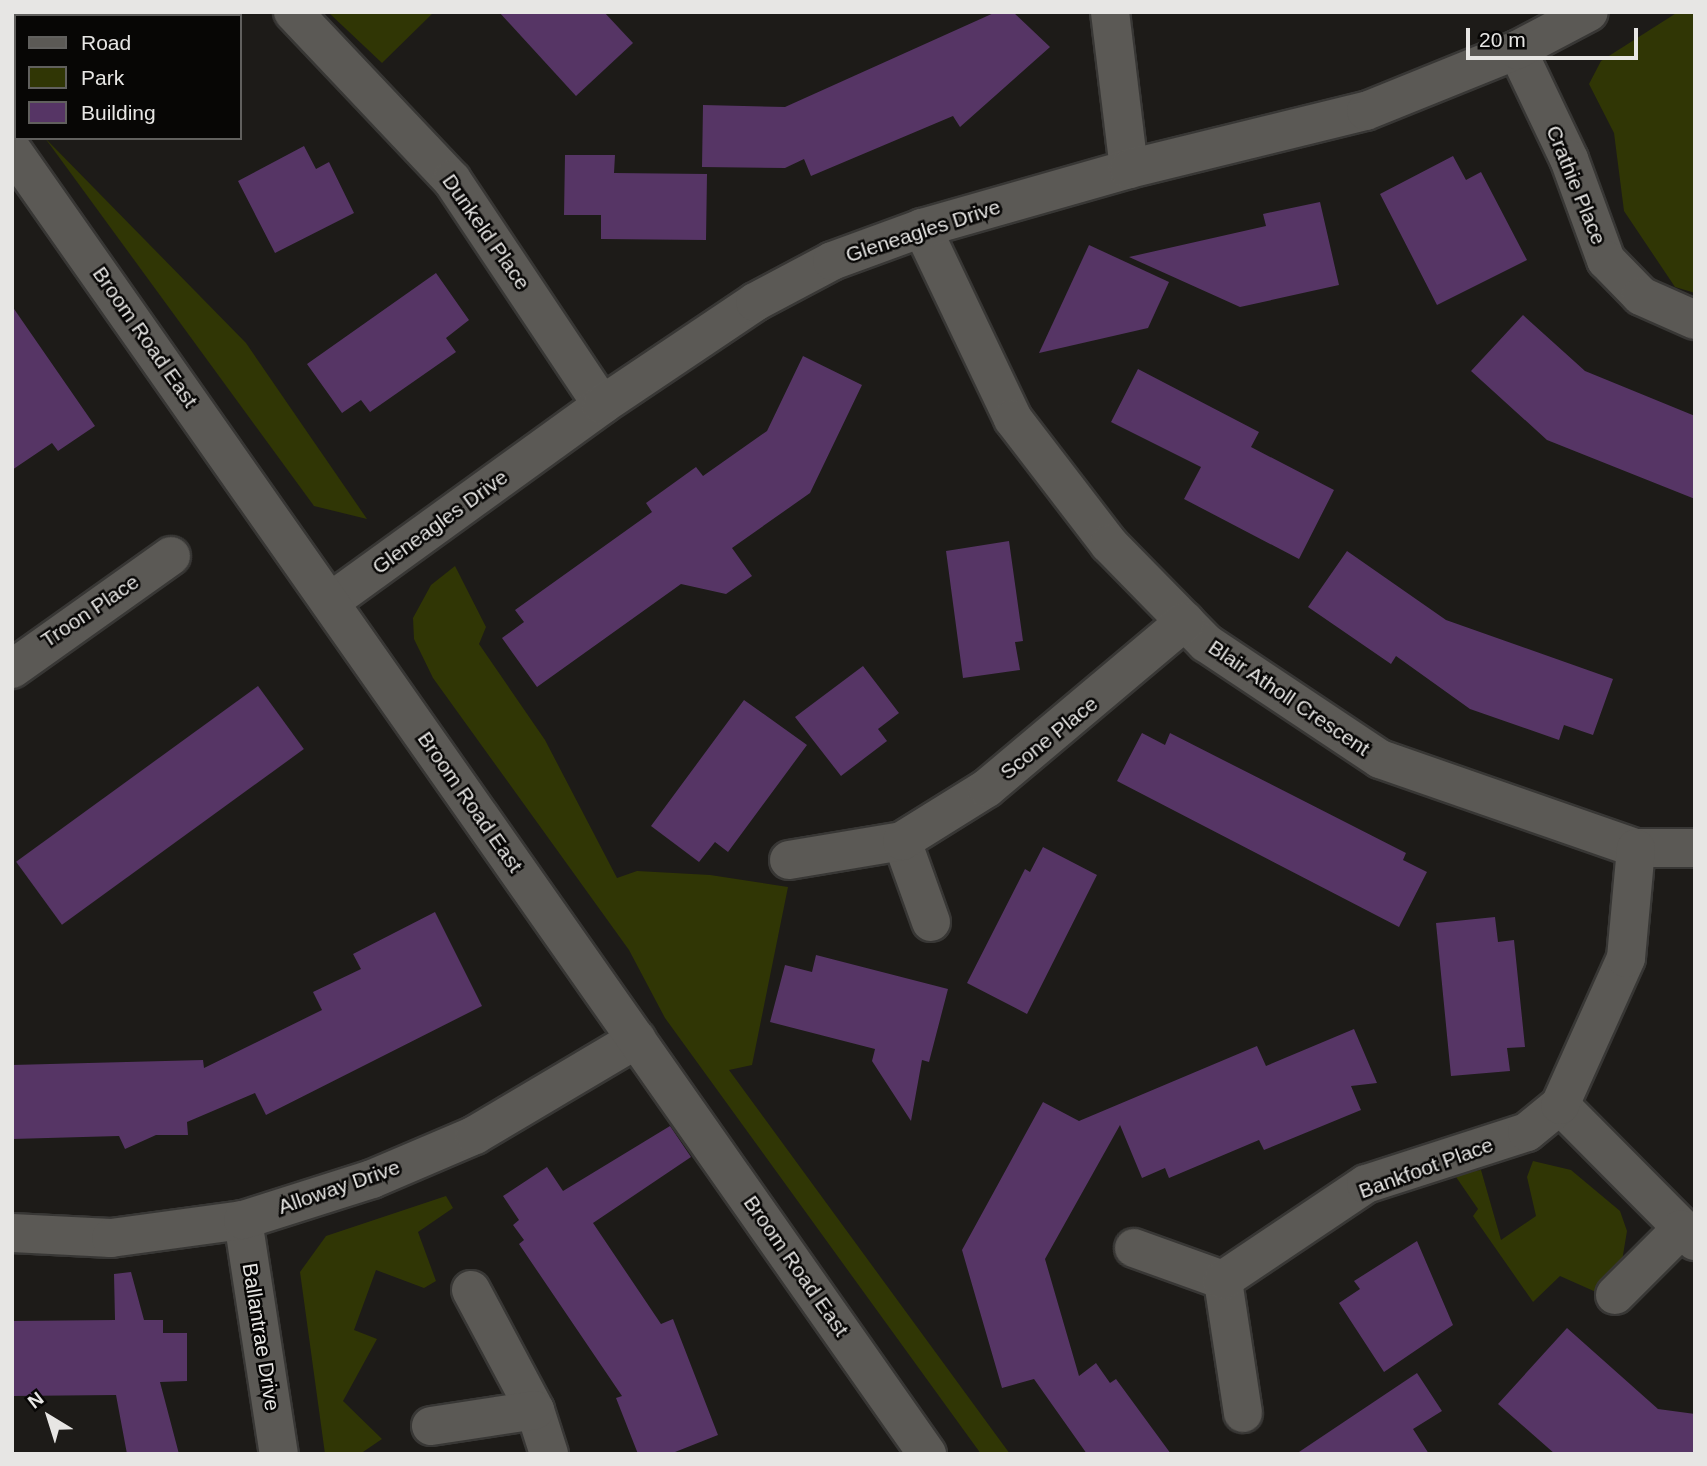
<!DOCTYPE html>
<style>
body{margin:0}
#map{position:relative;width:1707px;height:1466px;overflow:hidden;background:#1d1b18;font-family:Helvetica,sans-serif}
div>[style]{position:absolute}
.green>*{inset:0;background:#303605}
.building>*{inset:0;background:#563565;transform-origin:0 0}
.roads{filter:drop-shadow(2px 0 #383735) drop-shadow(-2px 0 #383735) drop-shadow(0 2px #383735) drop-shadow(0 -2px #383735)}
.minor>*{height:38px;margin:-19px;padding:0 19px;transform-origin:19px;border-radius:19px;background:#5b5955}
.tertiary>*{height:38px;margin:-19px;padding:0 19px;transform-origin:19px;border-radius:19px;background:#5b5955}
span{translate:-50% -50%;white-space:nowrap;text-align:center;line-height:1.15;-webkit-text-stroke:5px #070605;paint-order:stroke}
.street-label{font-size:21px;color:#e7e6e4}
.frame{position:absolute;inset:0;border:14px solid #e7e6e4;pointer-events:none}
.legend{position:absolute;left:14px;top:14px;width:228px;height:126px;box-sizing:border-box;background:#070605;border:2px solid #61605e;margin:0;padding:9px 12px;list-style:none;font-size:21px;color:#e7e6e4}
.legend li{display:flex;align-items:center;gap:14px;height:35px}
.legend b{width:35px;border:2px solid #61605e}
.north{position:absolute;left:14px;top:1382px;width:70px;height:70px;-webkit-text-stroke:5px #070605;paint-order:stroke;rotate:322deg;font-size:19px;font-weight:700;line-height:28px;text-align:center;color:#e7e6e4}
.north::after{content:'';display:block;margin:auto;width:24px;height:32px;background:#e7e6e4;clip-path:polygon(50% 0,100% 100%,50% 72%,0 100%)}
.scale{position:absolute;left:1466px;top:28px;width:172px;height:32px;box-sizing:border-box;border:4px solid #e7e6e4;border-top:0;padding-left:9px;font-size:21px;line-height:24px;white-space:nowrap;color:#e7e6e4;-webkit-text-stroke:5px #070605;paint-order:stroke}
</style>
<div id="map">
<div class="green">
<i style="clip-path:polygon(328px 12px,434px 12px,382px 63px)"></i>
<i style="clip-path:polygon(1678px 12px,1695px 12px,1695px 293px,1675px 287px,1624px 211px,1614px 133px,1589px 84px,1601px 61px)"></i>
<i style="clip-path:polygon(45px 138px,246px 343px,367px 519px,314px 506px)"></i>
<i style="clip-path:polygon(455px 566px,486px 627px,479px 644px,545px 740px,617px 878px,637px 871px,710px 875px,788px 887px,752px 1065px,729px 1070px,1010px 1454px,981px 1454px,665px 1018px,629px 950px,433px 678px,414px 639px,413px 618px,431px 585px)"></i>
<i style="clip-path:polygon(1533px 1161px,1571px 1170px,1620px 1211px,1627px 1231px,1622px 1261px,1596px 1292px,1560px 1276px,1533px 1302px,1473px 1216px,1478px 1209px,1454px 1174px,1481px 1170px,1501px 1240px,1536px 1216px,1527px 1177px)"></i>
<i style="clip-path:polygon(446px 1196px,453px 1208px,418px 1232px,436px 1281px,424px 1288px,376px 1270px,354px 1330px,377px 1339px,343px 1401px,382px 1439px,360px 1454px,325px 1454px,300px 1272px,326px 1236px)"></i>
</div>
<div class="building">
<i style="clip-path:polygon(499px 12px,604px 12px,633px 43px,576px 96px)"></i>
<i style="clip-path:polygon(996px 12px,1013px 12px,1050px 47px,960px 127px,953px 116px,811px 176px,804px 159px,785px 168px,702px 167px,703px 105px,785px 107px)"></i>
<i style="clip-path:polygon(304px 146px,316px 169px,329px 162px,354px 213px,275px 253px,238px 181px)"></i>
<i style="clip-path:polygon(565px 155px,615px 155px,614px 173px,707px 174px,706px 240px,601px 239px,601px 215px,564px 215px)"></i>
<i style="clip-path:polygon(1453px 156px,1466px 180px,1481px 172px,1527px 260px,1437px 305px,1380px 194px)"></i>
<i style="clip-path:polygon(1320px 202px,1339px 285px,1240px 307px,1129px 257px,1266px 226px,1263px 214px)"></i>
<i style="clip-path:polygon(1089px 245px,1169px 282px,1148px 328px,1039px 353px)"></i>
<i style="clip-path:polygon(436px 273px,469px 320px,446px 338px,456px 352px,370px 412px,361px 400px,342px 413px,307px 364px)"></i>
<i style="clip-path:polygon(12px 306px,95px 426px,58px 451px,52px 443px,12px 470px)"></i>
<i style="clip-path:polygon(1523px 315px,1585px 371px,1695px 416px,1695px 499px,1547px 440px,1471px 371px)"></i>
<i style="clip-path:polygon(803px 356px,862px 385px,810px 493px,732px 548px,752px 576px,726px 594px,681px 584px,537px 687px,502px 638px,524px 622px,515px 610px,652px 512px,646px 503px,696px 467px,703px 476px,767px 431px)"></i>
<i style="clip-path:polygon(1138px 369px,1259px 432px,1251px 447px,1334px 490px,1299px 559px,1184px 499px,1201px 467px,1111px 422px)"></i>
<i style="clip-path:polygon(1009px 541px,1023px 641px,1015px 642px,1020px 670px,963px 678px,946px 551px)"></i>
<i style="clip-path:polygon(1347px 551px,1446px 620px,1613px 679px,1593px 735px,1564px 725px,1559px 740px,1470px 709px,1396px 656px,1391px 664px,1308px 607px)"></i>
<i style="clip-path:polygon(863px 666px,899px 713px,878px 729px,887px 741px,841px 776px,795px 717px)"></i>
<i style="left:258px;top:686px;width:78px;height:299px;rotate:54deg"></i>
<i style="clip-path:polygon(744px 700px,807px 745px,728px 852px,715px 842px,699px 862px,651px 826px)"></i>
<i style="clip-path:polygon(1142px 733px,1165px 745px,1170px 733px,1406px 853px,1403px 860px,1427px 872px,1399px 927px,1117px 781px)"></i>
<i style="clip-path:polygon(1043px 847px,1097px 875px,1027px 1014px,967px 983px,1025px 869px,1030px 872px)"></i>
<i style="clip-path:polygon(435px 912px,482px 1006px,266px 1115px,255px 1093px,187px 1122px,188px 1135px,156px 1135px,125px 1149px,119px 1136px,12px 1139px,12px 1065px,203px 1060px,204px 1068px,322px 1010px,313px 992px,361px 969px,353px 954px)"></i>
<i style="clip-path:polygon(1495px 917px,1498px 942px,1514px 940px,1525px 1047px,1507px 1048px,1510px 1071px,1451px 1076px,1436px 923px)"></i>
<i style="clip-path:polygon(816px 955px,948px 989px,929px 1062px,922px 1060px,911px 1121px,872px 1061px,875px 1049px,770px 1022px,785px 965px,812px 972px)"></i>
<i style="clip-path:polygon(1354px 1029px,1377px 1083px,1351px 1086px,1361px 1110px,1264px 1150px,1259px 1140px,1169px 1178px,1165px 1168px,1142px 1178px,1120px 1125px,1045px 1259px,1079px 1376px,1096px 1363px,1110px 1383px,1116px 1379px,1171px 1454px,1087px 1454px,1034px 1379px,1002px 1388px,962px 1250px,1043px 1102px,1079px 1121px,1257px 1046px,1266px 1066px)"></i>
<i style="clip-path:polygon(670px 1126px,691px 1157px,593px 1223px,661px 1324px,673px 1319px,718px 1435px,670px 1454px,638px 1454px,616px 1398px,622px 1396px,519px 1244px,524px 1240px,513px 1225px,519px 1220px,503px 1196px,547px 1167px,563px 1191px)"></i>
<i style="clip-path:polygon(1417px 1241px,1453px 1325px,1384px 1372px,1339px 1303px,1360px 1289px,1354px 1281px)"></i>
<i style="clip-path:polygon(131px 1272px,144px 1320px,163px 1320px,163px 1333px,187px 1333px,187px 1381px,160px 1382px,179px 1454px,127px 1454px,116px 1395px,12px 1396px,12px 1321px,115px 1320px,114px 1274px)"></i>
<i style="clip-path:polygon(1567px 1328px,1658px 1409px,1695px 1414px,1695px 1454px,1555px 1454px,1498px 1404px)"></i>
<i style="clip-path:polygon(1417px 1373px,1442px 1411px,1413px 1429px,1429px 1454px,1296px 1454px)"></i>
</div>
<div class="roads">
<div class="minor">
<i style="left:293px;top:12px;width:231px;rotate:46.6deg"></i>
<i style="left:452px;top:180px;width:270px;rotate:56.3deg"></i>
<i style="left:1110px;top:12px;width:158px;rotate:83.1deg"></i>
<i style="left:1517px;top:50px;width:121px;rotate:64.5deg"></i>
<i style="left:1569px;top:159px;width:108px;rotate:69.9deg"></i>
<i style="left:1606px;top:260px;width:50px;rotate:45.8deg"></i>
<i style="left:1641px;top:296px;width:59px;rotate:24deg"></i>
<i style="left:922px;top:228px;width:212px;rotate:64.5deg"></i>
<i style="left:1013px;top:419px;width:158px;rotate:52.5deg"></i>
<i style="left:1109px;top:544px;width:139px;rotate:45.6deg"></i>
<i style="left:1206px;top:643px;width:209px;rotate:33.7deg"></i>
<i style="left:1380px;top:759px;width:271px;rotate:19.2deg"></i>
<i style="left:1636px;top:848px;width:59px"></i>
<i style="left:330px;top:602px;width:336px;rotate:-35.9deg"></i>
<i style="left:602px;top:405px;width:184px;rotate:-33.9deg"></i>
<i style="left:755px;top:302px;width:87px;rotate:-28deg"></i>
<i style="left:832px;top:261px;width:96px;rotate:-20.1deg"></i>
<i style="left:922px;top:228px;width:215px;rotate:-15.9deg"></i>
<i style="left:1129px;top:169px;width:244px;rotate:-13.8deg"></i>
<i style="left:1366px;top:111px;width:163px;rotate:-22deg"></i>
<i style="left:1517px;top:50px;width:81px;rotate:-27.8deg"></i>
<i style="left:12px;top:669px;width:195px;rotate:-35.4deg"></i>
<i style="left:902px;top:841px;width:86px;rotate:70.3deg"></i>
<i style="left:789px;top:860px;width:115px;rotate:-9.5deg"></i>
<i style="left:902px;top:841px;width:100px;rotate:-31.9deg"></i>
<i style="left:987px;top:788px;width:259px;rotate:-40.1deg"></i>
<i style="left:1560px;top:1105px;width:192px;rotate:45.2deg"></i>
<i style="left:243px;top:1220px;width:237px;rotate:81.3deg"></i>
<i style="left:12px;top:1233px;width:99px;rotate:2.9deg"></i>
<i style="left:111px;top:1238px;width:133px;rotate:-7.8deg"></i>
<i style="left:243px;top:1220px;width:135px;rotate:-17.6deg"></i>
<i style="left:372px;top:1179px;width:112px;rotate:-23.1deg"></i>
<i style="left:475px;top:1135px;width:188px;rotate:-30.7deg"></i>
<i style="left:1134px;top:1248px;width:95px;rotate:19.8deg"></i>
<i style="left:471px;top:1290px;width:136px;rotate:61.9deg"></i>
<i style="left:535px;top:1410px;width:46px;rotate:72.3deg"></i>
<i style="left:1615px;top:1295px;width:93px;rotate:-45deg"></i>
<i style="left:1243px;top:1413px;width:134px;rotate:-98.6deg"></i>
<i style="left:1223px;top:1280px;width:172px;rotate:-33.9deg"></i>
<i style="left:1366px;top:1184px;width:169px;rotate:-17.9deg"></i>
<i style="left:1527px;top:1132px;width:43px;rotate:-39.3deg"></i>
<i style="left:1560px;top:1105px;width:161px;rotate:-65.8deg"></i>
<i style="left:1626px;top:958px;width:110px;rotate:-84.8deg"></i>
<i style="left:431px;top:1426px;width:105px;rotate:-8.7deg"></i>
</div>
<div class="tertiary">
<i style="left:12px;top:150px;width:1593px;rotate:54.94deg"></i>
</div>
</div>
<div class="street-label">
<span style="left:1576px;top:185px;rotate:68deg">Crathie Place</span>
<span style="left:923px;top:231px;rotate:-18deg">Gleneagles Drive</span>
<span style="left:486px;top:232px;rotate:55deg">Dunkeld Place</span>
<span style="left:145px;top:337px;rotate:55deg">Broom Road East</span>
<span style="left:440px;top:522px;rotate:-36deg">Gleneagles Drive</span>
<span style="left:90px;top:611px;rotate:-34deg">Troon Place</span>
<span style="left:1289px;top:698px;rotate:34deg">Blair Atholl Crescent</span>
<span style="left:1049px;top:738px;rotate:-39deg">Scone Place</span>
<span style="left:470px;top:802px;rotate:55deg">Broom Road East</span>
<span style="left:1426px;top:1168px;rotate:-20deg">Bankfoot Place</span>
<span style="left:339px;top:1187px;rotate:-19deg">Alloway Drive</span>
<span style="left:796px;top:1266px;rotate:55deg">Broom Road East</span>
<span style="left:261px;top:1337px;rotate:81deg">Ballantrae Drive</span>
</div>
<div class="frame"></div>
<ul class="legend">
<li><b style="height:9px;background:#5b5955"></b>Road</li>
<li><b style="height:19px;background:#303605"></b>Park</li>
<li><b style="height:19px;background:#563565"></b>Building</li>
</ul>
<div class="north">N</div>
<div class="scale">20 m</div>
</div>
